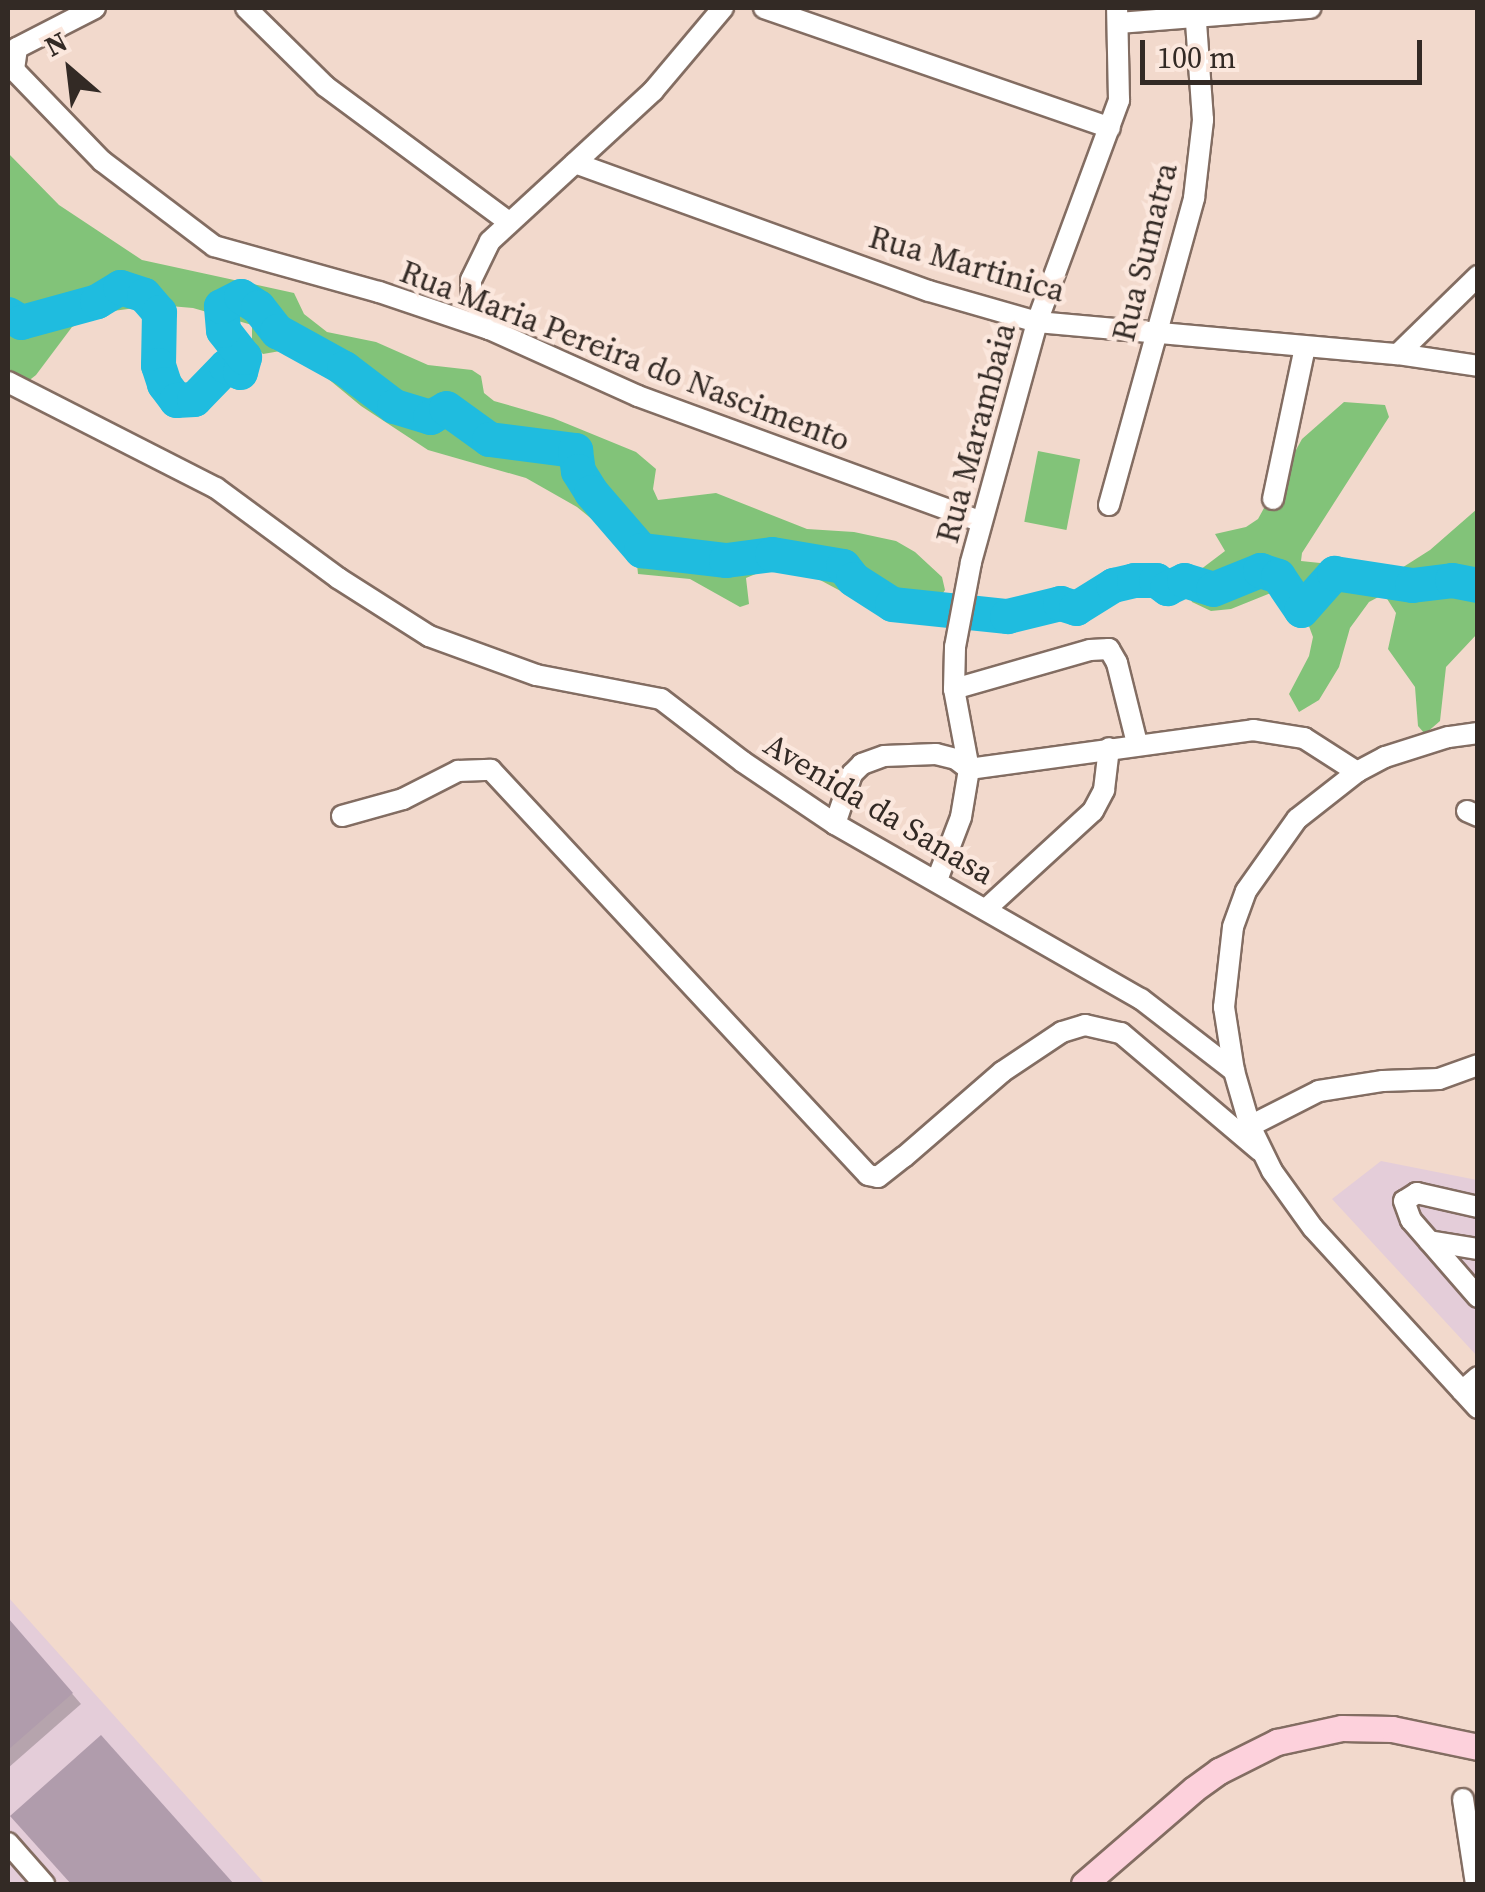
<!DOCTYPE html>
<style>
body{margin:0}
#map{position:relative;width:1485px;height:1892px;overflow:hidden;background:#f2d9cc;font-family:"Source Serif 4",serif}
div>[style]{position:absolute}
.industrial>*{inset:0;background:#e4cdd9}
.green>*{inset:0;background:#82c379;transform-origin:0 0}
.shadow>*{inset:0;background:#0003}
.river>*{height:35px;margin:-17.5px;padding:0 17.5px;transform-origin:17.5px;border-radius:17.5px;background:#1fbcdf}
.building>*{inset:0;background:#b09cac}
.roads{filter:drop-shadow(2px 0 #836d62) drop-shadow(-2px 0 #836d62) drop-shadow(0 2px #836d62) drop-shadow(0 -2px #836d62)}
.minor>*{height:20px;margin:-10px;padding:0 10px;transform-origin:10px;border-radius:10px;background:#fff}
.major>*{height:25px;margin:-12.5px;padding:0 12.5px;transform-origin:12.5px;border-radius:12.5px;background:#fdd1dc}
span{translate:-50% -50%;white-space:nowrap;text-align:center;line-height:1.15;-webkit-text-stroke:9px #fbe7dd;paint-order:stroke}
.street-label{font-size:32px;color:#332a25}
.frame{position:absolute;inset:0;border:10px solid #332a25;pointer-events:none}
.north{position:absolute;left:20px;top:20px;width:100px;height:100px;-webkit-text-stroke:8px #fbe7dd;paint-order:stroke;rotate:332deg;font-size:28px;font-weight:700;line-height:40px;text-align:center;color:#332a25}
.north::after{content:'';display:block;margin:auto;width:35px;height:45px;background:#332a25;clip-path:polygon(50% 0,100% 100%,50% 72%,0 100%)}
.scale{position:absolute;left:1140px;top:40px;width:282px;height:45px;box-sizing:border-box;border:5px solid #332a25;border-top:0;padding-left:12px;font-size:30px;line-height:35px;white-space:nowrap;color:#332a25;-webkit-text-stroke:8px #fbe7dd;paint-order:stroke}
</style>
<div id="map">
<div class="industrial">
<i style="clip-path:polygon(1381px 1161px,1477px 1180px,1477px 1356px,1332px 1199px)"></i>
<i style="clip-path:polygon(8px 1597px,265px 1884px,8px 1884px)"></i>
</div>
<div class="green">
<i style="clip-path:polygon(8px 153px,59px 205px,142px 260px,294px 293px,304px 314px,327px 332px,376px 342px,428px 365px,472px 370px,481px 376px,484px 393px,494px 401px,553px 418px,636px 452px,656px 469px,653px 489px,658px 500px,716px 493px,807px 529px,854px 532px,896px 541px,915px 552px,942px 577px,945px 590px,932px 609px,903px 609px,848px 595px,807px 573px,765px 570px,746px 578px,749px 604px,740px 607px,690px 579px,638px 574px,636px 555px,577px 507px,526px 478px,428px 450px,361px 406px,292px 349px,263px 354px,252px 343px,252px 325px,193px 308px,158px 305px,98px 313px,72px 327px,36px 375px,8px 397px)"></i>
<i style="clip-path:polygon(1344px 402px,1385px 405px,1389px 417px,1302px 553px,1301px 561px,1397px 571px,1430px 550px,1477px 509px,1477px 634px,1446px 667px,1440px 721px,1425px 734px,1418px 726px,1415px 687px,1388px 649px,1396px 613px,1384px 594px,1369px 602px,1350px 628px,1339px 667px,1319px 700px,1299px 712px,1289px 694px,1309px 656px,1313px 637px,1300px 602px,1288px 592px,1278px 590px,1231px 609px,1211px 611px,1192px 602px,1186px 589px,1192px 576px,1225px 551px,1215px 534px,1246px 527px,1258px 519px,1302px 439px)"></i>
<i style="left:1038px;top:451px;width:43px;height:72px;rotate:11deg"></i>
</div>
<div class="shadow">
<i style="clip-path:polygon(8px 1620px,81px 1704px,8px 1768px)"></i>
<i style="clip-path:polygon(111px 1748px,232px 1884px,74px 1884px,14px 1816px)"></i>
</div>
<div class="river">
<i style="left:8px;top:314px;width:15px;rotate:32deg"></i>
<i style="left:21px;top:322px;width:79px;rotate:-15.4deg"></i>
<i style="left:97px;top:301px;width:27px;rotate:-31deg"></i>
<i style="left:120px;top:287px;width:25px;rotate:18deg"></i>
<i style="left:144px;top:295px;width:23px;rotate:49deg"></i>
<i style="left:159px;top:312px;width:53px;rotate:91.1deg"></i>
<i style="left:158px;top:365px;width:20px;rotate:72deg"></i>
<i style="left:164px;top:384px;width:20px;rotate:53deg"></i>
<i style="left:176px;top:400px;width:18px;rotate:-3deg"></i>
<i style="left:194px;top:399px;width:46px;rotate:-45.9deg"></i>
<i style="left:226px;top:366px;width:15px;rotate:23deg"></i>
<i style="left:240px;top:372px;width:16px;rotate:-75deg"></i>
<i style="left:244px;top:357px;width:34px;rotate:-128deg"></i>
<i style="left:223px;top:330px;width:24px;rotate:-95deg"></i>
<i style="left:221px;top:306px;width:22px;rotate:-27deg"></i>
<i style="left:241px;top:296px;width:20px;rotate:33deg"></i>
<i style="left:258px;top:307px;width:31px;rotate:52deg"></i>
<i style="left:277px;top:331px;width:77px;rotate:28.9deg"></i>
<i style="left:344px;top:368px;width:63px;rotate:37.2deg"></i>
<i style="left:394px;top:406px;width:38px;rotate:17deg"></i>
<i style="left:430px;top:417px;width:18px;rotate:-29deg"></i>
<i style="left:446px;top:408px;width:53px;rotate:35.8deg"></i>
<i style="left:489px;top:439px;width:87px;rotate:7.3deg"></i>
<i style="left:575px;top:450px;width:21px;rotate:82deg"></i>
<i style="left:578px;top:471px;width:25px;rotate:58deg"></i>
<i style="left:591px;top:492px;width:77px;rotate:49.2deg"></i>
<i style="left:641px;top:550px;width:86px;rotate:6.7deg"></i>
<i style="left:726px;top:560px;width:46px;rotate:-7.4deg"></i>
<i style="left:772px;top:554px;width:72px;rotate:9.6deg"></i>
<i style="left:843px;top:566px;width:16px;rotate:52deg"></i>
<i style="left:853px;top:579px;width:46px;rotate:32.7deg"></i>
<i style="left:892px;top:604px;width:116px;rotate:6deg"></i>
<i style="left:1007px;top:616px;width:55px;rotate:-13.8deg"></i>
<i style="left:1060px;top:603px;width:17px;rotate:17deg"></i>
<i style="left:1076px;top:608px;width:44px;rotate:-31.9deg"></i>
<i style="left:1113px;top:585px;width:22px;rotate:-13deg"></i>
<i style="left:1134px;top:580px;width:22px"></i>
<i style="left:1156px;top:580px;width:14px;rotate:36deg"></i>
<i style="left:1167px;top:588px;width:19px;rotate:-25deg"></i>
<i style="left:1184px;top:580px;width:30px;rotate:17deg"></i>
<i style="left:1213px;top:589px;width:51px;rotate:-22deg"></i>
<i style="left:1260px;top:570px;width:19px;rotate:18deg"></i>
<i style="left:1278px;top:576px;width:41px;rotate:55.9deg"></i>
<i style="left:1301px;top:610px;width:50px;rotate:-48.3deg"></i>
<i style="left:1334px;top:573px;width:79px;rotate:8.7deg"></i>
<i style="left:1412px;top:585px;width:40px;rotate:-7.1deg"></i>
<i style="left:1452px;top:580px;width:26px;rotate:11deg"></i>
</div>
<div class="building">
<i style="clip-path:polygon(8px 1618px,73px 1693px,8px 1750px)"></i>
<i style="clip-path:polygon(101px 1735px,234px 1884px,71px 1884px,10px 1816px)"></i>
</div>
<div class="roads">
<div class="minor">
<i style="left:95px;top:8px;width:88px;rotate:152.9deg"></i>
<i style="left:17px;top:48px;width:22px;rotate:98deg"></i>
<i style="left:14px;top:70px;width:127px;rotate:46deg"></i>
<i style="left:102px;top:161px;width:141px;rotate:37.2deg"></i>
<i style="left:214px;top:246px;width:171px;rotate:15.6deg"></i>
<i style="left:379px;top:292px;width:116px;rotate:18.6deg"></i>
<i style="left:489px;top:329px;width:163px;rotate:24.2deg"></i>
<i style="left:638px;top:396px;width:364px;rotate:20.1deg"></i>
<i style="left:246px;top:8px;width:111px;rotate:44.6deg"></i>
<i style="left:325px;top:86px;width:229px;rotate:36.5deg"></i>
<i style="left:764px;top:8px;width:366px;rotate:19.1deg"></i>
<i style="left:1119px;top:23px;width:192px;rotate:-4.5deg"></i>
<i style="left:575px;top:163px;width:376px;rotate:19.9deg"></i>
<i style="left:929px;top:291px;width:112px;rotate:16deg"></i>
<i style="left:1037px;top:322px;width:362px;rotate:5.1deg"></i>
<i style="left:1398px;top:354px;width:81px;rotate:8.5deg"></i>
<i style="left:489px;top:329px;width:39px;rotate:-117deg"></i>
<i style="left:471px;top:294px;width:14px;rotate:-90deg"></i>
<i style="left:471px;top:280px;width:43px;rotate:-64deg"></i>
<i style="left:490px;top:241px;width:222px;rotate:-42.6deg"></i>
<i style="left:653px;top:91px;width:109px;rotate:-49.9deg"></i>
<i style="left:1398px;top:354px;width:112px;rotate:-44.3deg"></i>
<i style="left:8px;top:382px;width:233px;rotate:27deg"></i>
<i style="left:216px;top:488px;width:152px;rotate:36.4deg"></i>
<i style="left:338px;top:578px;width:108px;rotate:32.5deg"></i>
<i style="left:429px;top:636px;width:114px;rotate:20deg"></i>
<i style="left:536px;top:675px;width:127px;rotate:10.9deg"></i>
<i style="left:661px;top:699px;width:103px;rotate:37.5deg"></i>
<i style="left:743px;top:762px;width:111px;rotate:34deg"></i>
<i style="left:835px;top:824px;width:353px;rotate:29.8deg"></i>
<i style="left:1141px;top:999px;width:118px;rotate:37.7deg"></i>
<i style="left:1273px;top:499px;width:155px;rotate:-78.1deg"></i>
<i style="left:1109px;top:505px;width:319px;rotate:-74.5deg"></i>
<i style="left:1194px;top:198px;width:79px;rotate:-83.4deg"></i>
<i style="left:1203px;top:120px;width:112px;rotate:-94.1deg"></i>
<i style="left:954px;top:689px;width:141px;rotate:-16deg"></i>
<i style="left:1090px;top:650px;width:19px;rotate:-3deg"></i>
<i style="left:1109px;top:649px;width:16px;rotate:60deg"></i>
<i style="left:1117px;top:663px;width:82px;rotate:76deg"></i>
<i style="left:1478px;top:733px;width:30px;rotate:172deg"></i>
<i style="left:1448px;top:737px;width:66px;rotate:162.4deg"></i>
<i style="left:1385px;top:757px;width:32px;rotate:152deg"></i>
<i style="left:1357px;top:772px;width:76px;rotate:141.9deg"></i>
<i style="left:1297px;top:819px;width:88px;rotate:125.3deg"></i>
<i style="left:1246px;top:891px;width:38px;rotate:110deg"></i>
<i style="left:1233px;top:927px;width:81px;rotate:96.4deg"></i>
<i style="left:1224px;top:1007px;width:65px;rotate:81.1deg"></i>
<i style="left:1234px;top:1071px;width:57px;rotate:73.8deg"></i>
<i style="left:1250px;top:1126px;width:50px;rotate:63.9deg"></i>
<i style="left:1272px;top:1171px;width:70px;rotate:54.3deg"></i>
<i style="left:1313px;top:1228px;width:244px;rotate:47.5deg"></i>
<i style="left:1467px;top:811px;width:12px;rotate:24deg"></i>
<i style="left:342px;top:816px;width:63px;rotate:-15.6deg"></i>
<i style="left:403px;top:799px;width:62px;rotate:-27deg"></i>
<i style="left:458px;top:771px;width:33px;rotate:-2deg"></i>
<i style="left:491px;top:770px;width:553px;rotate:47.05deg"></i>
<i style="left:868px;top:1175px;width:10px;rotate:11deg"></i>
<i style="left:878px;top:1177px;width:33px;rotate:-38deg"></i>
<i style="left:904px;top:1157px;width:130px;rotate:-40.9deg"></i>
<i style="left:1002px;top:1072px;width:72px;rotate:-33.7deg"></i>
<i style="left:1062px;top:1032px;width:24px;rotate:-17deg"></i>
<i style="left:1085px;top:1025px;width:37px;rotate:13deg"></i>
<i style="left:1121px;top:1033px;width:182px;rotate:40.3deg"></i>
<i style="left:835px;top:824px;width:53px;rotate:-71.2deg"></i>
<i style="left:852px;top:774px;width:14px;rotate:-45deg"></i>
<i style="left:862px;top:764px;width:23px;rotate:-20deg"></i>
<i style="left:884px;top:756px;width:52px;rotate:-2.2deg"></i>
<i style="left:936px;top:754px;width:21px;rotate:14deg"></i>
<i style="left:956px;top:759px;width:16px;rotate:38deg"></i>
<i style="left:969px;top:769px;width:287px;rotate:-7.8deg"></i>
<i style="left:1253px;top:730px;width:52px;rotate:8.9deg"></i>
<i style="left:1304px;top:738px;width:63px;rotate:32.7deg"></i>
<i style="left:937px;top:880px;width:67px;rotate:-69.1deg"></i>
<i style="left:961px;top:817px;width:49px;rotate:-80.5deg"></i>
<i style="left:969px;top:769px;width:81px;rotate:-100.6deg"></i>
<i style="left:954px;top:689px;width:42px;rotate:-88.6deg"></i>
<i style="left:955px;top:647px;width:86px;rotate:-79.3deg"></i>
<i style="left:971px;top:562px;width:249px;rotate:-74.6deg"></i>
<i style="left:1037px;top:322px;width:237px;rotate:-69.7deg"></i>
<i style="left:1119px;top:100px;width:92px;rotate:-91.2deg"></i>
<i style="left:986px;top:909px;width:145px;rotate:-42.5deg"></i>
<i style="left:1093px;top:811px;width:24px;rotate:-62deg"></i>
<i style="left:1104px;top:790px;width:42px;rotate:-83.2deg"></i>
<i style="left:1250px;top:1126px;width:77px;rotate:-26.9deg"></i>
<i style="left:1319px;top:1091px;width:65px;rotate:-8.9deg"></i>
<i style="left:1383px;top:1081px;width:56px;rotate:-2deg"></i>
<i style="left:1439px;top:1079px;width:41px;rotate:-19.7deg"></i>
<i style="left:1478px;top:1207px;width:63px;rotate:-167.1deg"></i>
<i style="left:1417px;top:1193px;width:15px;rotate:148deg"></i>
<i style="left:1404px;top:1201px;width:20px;rotate:70deg"></i>
<i style="left:1411px;top:1220px;width:102px;rotate:49deg"></i>
<i style="left:1429px;top:1241px;width:50px;rotate:9.3deg"></i>
<i style="left:1462px;top:1391px;width:21px;rotate:-41deg"></i>
<i style="left:1463px;top:1799px;width:86px;rotate:81.3deg"></i>
<i style="left:8px;top:1843px;width:55px;rotate:48.7deg"></i>
</div>
<div class="major">
<i style="left:1084px;top:1884px;width:145px;rotate:-40.8deg"></i>
<i style="left:1194px;top:1789px;width:31px;rotate:-36deg"></i>
<i style="left:1219px;top:1771px;width:65px;rotate:-26.6deg"></i>
<i style="left:1277px;top:1742px;width:66px;rotate:-12.2deg"></i>
<i style="left:1342px;top:1728px;width:50px;rotate:1.1deg"></i>
<i style="left:1392px;top:1729px;width:88px;rotate:11.8deg"></i>
</div>
</div>
<div class="street-label">
<span style="left:1145px;top:252px;rotate:-76deg">Rua Sumatra</span>
<span style="left:967px;top:264px;rotate:16deg">Rua Martinica</span>
<span style="left:625px;top:356px;rotate:21deg">Rua Maria Pereira do Nascimento</span>
<span style="left:976px;top:433px;rotate:-75deg">Rua Marambaia</span>
<span style="left:879px;top:809px;rotate:31deg">Avenida da Sanasa</span>
</div>
<div class="frame"></div>
<div class="north">N</div>
<div class="scale">100 m</div>
</div>
